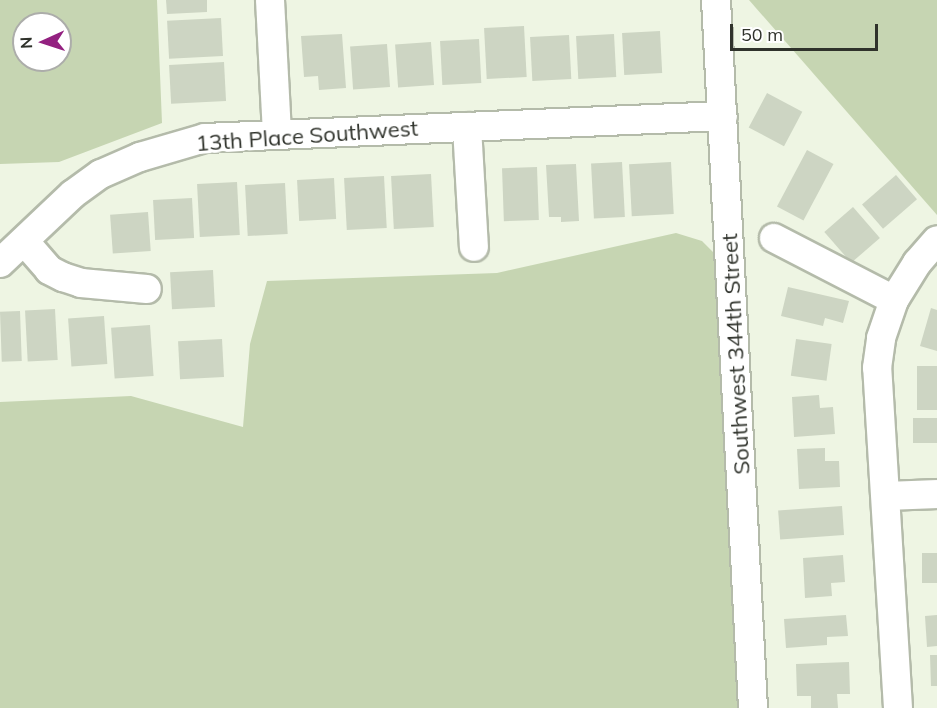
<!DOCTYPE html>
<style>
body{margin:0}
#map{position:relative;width:937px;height:708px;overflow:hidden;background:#eef5e3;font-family:Mulish,sans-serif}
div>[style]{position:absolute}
.green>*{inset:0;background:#c6d5b2}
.building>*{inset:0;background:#cdd5c3;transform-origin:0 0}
.roads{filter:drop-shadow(2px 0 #b4bbaa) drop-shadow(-2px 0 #b4bbaa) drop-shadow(0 2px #b4bbaa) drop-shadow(0 -2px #b4bbaa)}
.minor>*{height:28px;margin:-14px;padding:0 14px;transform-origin:14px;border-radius:14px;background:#fff}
span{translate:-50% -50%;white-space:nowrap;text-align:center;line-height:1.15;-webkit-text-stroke:6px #fff;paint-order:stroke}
.street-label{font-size:22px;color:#2f322b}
.north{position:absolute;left:12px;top:12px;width:60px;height:60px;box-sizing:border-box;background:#fff;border:2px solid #acadaa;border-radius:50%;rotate:267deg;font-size:16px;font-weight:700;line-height:24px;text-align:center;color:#2f322b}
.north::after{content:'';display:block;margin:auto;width:21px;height:27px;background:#932180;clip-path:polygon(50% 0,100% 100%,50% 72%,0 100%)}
.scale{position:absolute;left:730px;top:24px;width:148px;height:27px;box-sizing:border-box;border:3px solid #2f322b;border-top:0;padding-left:8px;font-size:18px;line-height:21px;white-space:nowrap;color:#2f322b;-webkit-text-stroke:4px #fff;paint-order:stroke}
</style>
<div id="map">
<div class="green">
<i style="clip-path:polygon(evenodd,0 0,157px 0,162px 123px,59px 162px,0 164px,0 0,24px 24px,60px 24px,60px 60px,24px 60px,24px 24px)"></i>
<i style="clip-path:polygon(749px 0,937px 0,937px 215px)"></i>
<i style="clip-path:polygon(676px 233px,702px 241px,715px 254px,740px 708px,0 708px,0 402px,131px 396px,243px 427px,250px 344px,267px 281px,497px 273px)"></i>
</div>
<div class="building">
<i style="clip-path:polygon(166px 0,207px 0,207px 12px,167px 14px)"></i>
<i style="left:221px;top:18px;width:38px;height:54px;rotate:87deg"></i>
<i style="left:524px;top:26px;width:51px;height:40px;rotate:87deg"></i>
<i style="left:660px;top:31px;width:42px;height:38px;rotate:87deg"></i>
<i style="clip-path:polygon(342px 34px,346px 88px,319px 90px,318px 76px,304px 77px,301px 36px)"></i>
<i style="left:614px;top:34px;width:43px;height:38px;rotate:87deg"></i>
<i style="left:569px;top:35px;width:44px;height:39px;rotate:87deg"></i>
<i style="left:479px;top:39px;width:44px;height:39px;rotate:87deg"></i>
<i style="left:431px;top:42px;width:43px;height:36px;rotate:86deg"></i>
<i style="left:387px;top:44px;width:43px;height:37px;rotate:86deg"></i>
<i style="left:224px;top:62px;width:39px;height:55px;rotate:87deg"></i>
<i style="left:767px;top:93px;width:40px;height:39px;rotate:28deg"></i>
<i style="left:807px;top:150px;width:30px;height:64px;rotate:28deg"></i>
<i style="left:622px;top:162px;width:55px;height:31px;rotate:87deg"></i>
<i style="left:671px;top:162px;width:52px;height:42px;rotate:87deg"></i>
<i style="clip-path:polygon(576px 164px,579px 221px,561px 222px,561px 217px,549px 217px,546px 165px)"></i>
<i style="left:537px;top:167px;width:53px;height:35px;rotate:88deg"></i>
<i style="left:431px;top:174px;width:53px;height:40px;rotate:87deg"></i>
<i style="left:896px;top:175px;width:32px;height:45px;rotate:49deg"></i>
<i style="left:384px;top:176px;width:52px;height:40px;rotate:87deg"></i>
<i style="left:334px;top:178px;width:41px;height:37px;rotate:87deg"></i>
<i style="left:237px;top:182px;width:53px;height:40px;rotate:87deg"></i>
<i style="left:285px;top:183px;width:51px;height:40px;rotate:87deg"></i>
<i style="left:192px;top:198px;width:40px;height:39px;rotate:87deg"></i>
<i style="left:853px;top:207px;width:41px;height:38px;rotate:49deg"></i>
<i style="left:148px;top:212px;width:39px;height:38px;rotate:86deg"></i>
<i style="left:213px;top:270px;width:37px;height:43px;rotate:87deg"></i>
<i style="clip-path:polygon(788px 287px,849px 301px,843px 323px,825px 318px,823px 326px,781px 316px)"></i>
<i style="clip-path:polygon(931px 308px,937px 310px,937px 351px,920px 346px)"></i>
<i style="left:55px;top:309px;width:51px;height:30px;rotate:87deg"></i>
<i style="left:20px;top:311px;width:50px;height:20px;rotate:88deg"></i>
<i style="left:104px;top:316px;width:48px;height:36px;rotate:86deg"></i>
<i style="left:150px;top:325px;width:51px;height:39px;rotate:86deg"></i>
<i style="left:222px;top:339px;width:38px;height:44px;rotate:87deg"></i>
<i style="left:796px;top:339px;width:36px;height:37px;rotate:8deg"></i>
<i style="left:937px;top:366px;width:44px;height:20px;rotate:90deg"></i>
<i style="clip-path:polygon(819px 395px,820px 408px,833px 407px,835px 434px,794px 437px,792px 397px)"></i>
<i style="left:937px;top:418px;width:25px;height:24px;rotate:90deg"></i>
<i style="clip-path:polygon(825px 448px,825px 461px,839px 461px,840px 487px,799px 489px,797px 449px)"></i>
<i style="left:842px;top:506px;width:29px;height:64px;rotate:86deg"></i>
<i style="left:937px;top:553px;width:30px;height:15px;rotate:90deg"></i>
<i style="clip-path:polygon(843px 555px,845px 582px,831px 583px,832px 596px,805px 598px,803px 558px)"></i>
<i style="clip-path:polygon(846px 615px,848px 636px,827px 637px,827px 645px,786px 648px,784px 619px)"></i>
<i style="clip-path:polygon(937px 615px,937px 646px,927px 647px,925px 616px)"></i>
<i style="clip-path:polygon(930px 655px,937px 655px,937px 686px,931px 686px)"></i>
<i style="clip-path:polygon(849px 662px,850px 694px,837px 694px,838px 708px,811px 708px,811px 696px,797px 696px,796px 664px)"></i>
</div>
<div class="roads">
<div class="minor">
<i style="left:270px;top:0;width:133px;rotate:87deg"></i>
<i style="left:716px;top:0;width:709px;rotate:87.01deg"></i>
<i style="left:467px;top:127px;width:120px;rotate:86.7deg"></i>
<i style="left:774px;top:238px;width:135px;rotate:27.3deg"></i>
<i style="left:25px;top:242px;width:37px;rotate:49deg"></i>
<i style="left:49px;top:270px;width:16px;rotate:27deg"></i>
<i style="left:63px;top:277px;width:19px;rotate:18deg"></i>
<i style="left:81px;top:283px;width:66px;rotate:5.2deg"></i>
<i style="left:0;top:263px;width:100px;rotate:-43.4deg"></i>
<i style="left:73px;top:194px;width:34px;rotate:-36deg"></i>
<i style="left:101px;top:174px;width:43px;rotate:-23.6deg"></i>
<i style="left:140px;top:157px;width:68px;rotate:-16.3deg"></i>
<i style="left:205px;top:138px;width:518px;rotate:-2.43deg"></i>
<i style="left:887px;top:496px;width:50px;rotate:-2.3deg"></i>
<i style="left:898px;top:708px;width:341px;rotate:-93.5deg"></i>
<i style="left:877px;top:368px;width:30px;rotate:-82deg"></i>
<i style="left:881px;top:338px;width:40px;rotate:-71.1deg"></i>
<i style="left:894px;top:300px;width:44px;rotate:-58.1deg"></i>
<i style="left:917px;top:263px;width:30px;rotate:-49deg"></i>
</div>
</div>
<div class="street-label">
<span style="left:307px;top:136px;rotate:-4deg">13th Place Southwest</span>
<span style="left:736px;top:354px;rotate:-93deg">Southwest 344th Street</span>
</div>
<div class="north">N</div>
<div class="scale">50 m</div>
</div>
